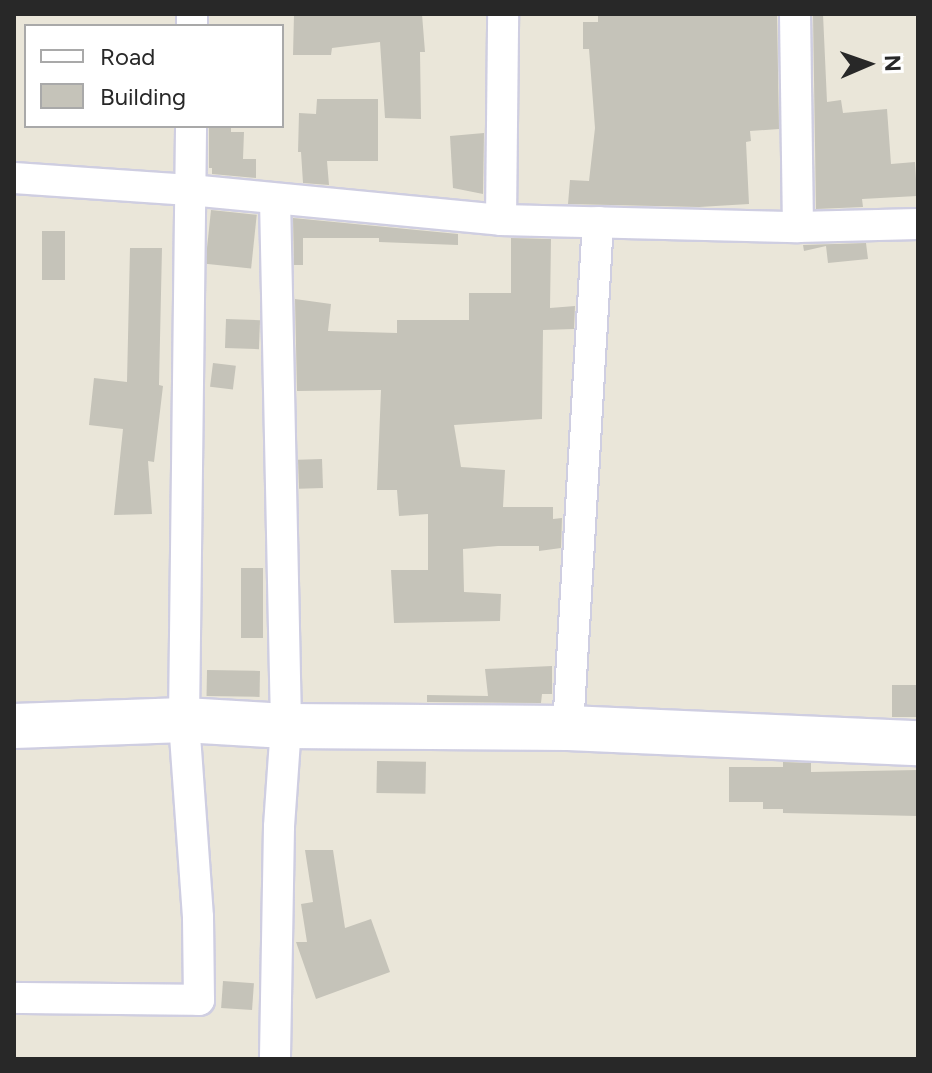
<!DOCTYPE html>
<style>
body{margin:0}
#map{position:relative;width:932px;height:1073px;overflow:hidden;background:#eae6d9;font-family:Figtree,sans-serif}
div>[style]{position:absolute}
.building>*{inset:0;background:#c5c3b9;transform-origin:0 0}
.roads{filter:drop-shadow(2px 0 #cfcee1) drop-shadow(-2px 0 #cfcee1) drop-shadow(0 2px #cfcee1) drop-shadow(0 -2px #cfcee1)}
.street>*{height:30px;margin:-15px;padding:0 15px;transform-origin:15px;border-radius:15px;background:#fff}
.secondary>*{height:44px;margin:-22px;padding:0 22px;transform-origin:22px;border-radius:22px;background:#fff}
span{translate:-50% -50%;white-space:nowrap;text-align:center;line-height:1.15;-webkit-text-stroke:8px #fff;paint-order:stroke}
.frame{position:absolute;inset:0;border:16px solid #282828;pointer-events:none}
.legend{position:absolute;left:24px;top:24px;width:260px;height:104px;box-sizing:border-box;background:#fff;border:2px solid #a9a9a9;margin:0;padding:10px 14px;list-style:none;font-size:24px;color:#282828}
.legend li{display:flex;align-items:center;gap:16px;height:40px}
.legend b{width:40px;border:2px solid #a9a9a9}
.north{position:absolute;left:828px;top:24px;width:80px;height:80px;-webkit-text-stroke:6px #fff;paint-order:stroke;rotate:88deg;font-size:22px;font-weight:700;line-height:32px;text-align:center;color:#282828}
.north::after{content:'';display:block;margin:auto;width:28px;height:36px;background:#282828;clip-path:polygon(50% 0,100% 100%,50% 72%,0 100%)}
</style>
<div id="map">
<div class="building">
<i style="clip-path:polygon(294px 14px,422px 14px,425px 52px,420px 52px,421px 119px,385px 118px,380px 42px,332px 48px,331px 55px,293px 55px)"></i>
<i style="clip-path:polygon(598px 14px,777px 14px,779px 129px,750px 131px,751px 141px,746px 142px,749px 204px,699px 207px,568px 204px,570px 180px,589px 181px,595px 128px,589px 49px,583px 49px,583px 22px,598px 22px)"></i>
<i style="clip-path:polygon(813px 14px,823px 14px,827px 102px,841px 100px,843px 113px,887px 109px,891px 164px,915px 162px,917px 196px,862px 199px,863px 207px,816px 209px)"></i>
<i style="clip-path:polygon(317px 99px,378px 99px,378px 161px,327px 161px,329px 185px,303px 183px,301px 152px,298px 152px,299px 113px,316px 114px)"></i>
<i style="clip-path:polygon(209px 126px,231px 126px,231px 132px,244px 132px,243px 159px,256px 159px,256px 178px,212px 174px,212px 168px,209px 168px)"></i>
<i style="clip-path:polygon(484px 133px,483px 194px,453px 188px,450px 136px)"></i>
<i style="left:211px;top:210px;width:46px;height:54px;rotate:6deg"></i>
<i style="clip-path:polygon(293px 218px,458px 234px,458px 245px,379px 242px,379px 238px,303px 238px,303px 265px,294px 265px)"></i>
<i style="left:42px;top:231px;width:23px;height:49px"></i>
<i style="clip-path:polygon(511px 238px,551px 239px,550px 308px,575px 306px,574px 329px,543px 330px,542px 419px,454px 425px,461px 467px,505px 470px,503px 507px,553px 507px,553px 519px,562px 518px,561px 548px,539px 551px,539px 546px,498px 546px,463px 549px,464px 592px,501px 594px,500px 621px,394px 623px,391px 570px,428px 570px,428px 514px,399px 516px,397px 490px,377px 490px,381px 390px,297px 391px,295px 299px,331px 304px,328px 331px,397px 333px,397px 320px,469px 320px,469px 293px,511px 293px)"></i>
<i style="clip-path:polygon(866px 243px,868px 259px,828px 263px,826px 246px,804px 251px,803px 245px)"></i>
<i style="clip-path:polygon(130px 248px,162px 248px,159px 385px,163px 386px,154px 462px,148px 461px,152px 514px,114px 515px,123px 429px,89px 425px,94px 378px,127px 382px)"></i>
<i style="left:226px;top:319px;width:34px;height:29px;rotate:2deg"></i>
<i style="left:213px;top:363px;width:23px;height:24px;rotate:7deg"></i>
<i style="left:322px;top:459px;width:29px;height:24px;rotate:88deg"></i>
<i style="left:241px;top:568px;width:22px;height:70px"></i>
<i style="clip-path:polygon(552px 666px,552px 694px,542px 694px,541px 703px,427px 702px,427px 695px,488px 696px,485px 669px)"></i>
<i style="left:207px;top:670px;width:53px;height:26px;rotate:1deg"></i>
<i style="left:892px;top:685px;width:26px;height:32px"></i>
<i style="left:377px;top:761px;width:49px;height:32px;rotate:1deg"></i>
<i style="clip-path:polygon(783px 762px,811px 763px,811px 772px,918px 770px,918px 816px,783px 813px,783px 809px,763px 809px,763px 802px,729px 802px,729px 767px,783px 767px)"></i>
<i style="clip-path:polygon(305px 850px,333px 850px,345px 928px,371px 919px,390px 972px,316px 999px,296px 942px,307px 942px,301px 904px,313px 902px)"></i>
<i style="left:223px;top:981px;width:31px;height:27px;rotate:4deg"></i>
</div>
<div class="roads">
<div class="street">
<i style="left:795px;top:14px;width:213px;rotate:89.2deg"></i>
<i style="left:192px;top:26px;width:12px;rotate:-90deg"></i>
<i style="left:14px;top:178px;width:176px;rotate:3.9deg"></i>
<i style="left:190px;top:190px;width:312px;rotate:5.5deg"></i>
<i style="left:501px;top:220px;width:297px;rotate:1.4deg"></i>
<i style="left:798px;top:227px;width:120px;rotate:-1.4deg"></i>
<i style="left:275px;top:199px;width:527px;rotate:88.8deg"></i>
<i style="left:286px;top:726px;width:101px;rotate:94deg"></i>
<i style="left:279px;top:827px;width:232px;rotate:91deg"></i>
<i style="left:501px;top:220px;width:206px;rotate:-89.4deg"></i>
<i style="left:568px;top:728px;width:507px;rotate:-86.61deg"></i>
<i style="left:14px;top:998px;width:185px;rotate:0.6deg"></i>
<i style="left:199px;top:1000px;width:83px;rotate:-90.7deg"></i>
<i style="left:198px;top:917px;width:197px;rotate:-94.1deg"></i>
<i style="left:184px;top:720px;width:594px;rotate:-89.32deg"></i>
</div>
<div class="secondary">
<i style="left:14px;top:726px;width:170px;rotate:-2deg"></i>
<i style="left:184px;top:720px;width:102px;rotate:3.4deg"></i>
<i style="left:286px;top:726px;width:282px;rotate:0.4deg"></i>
<i style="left:568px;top:728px;width:350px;rotate:2.5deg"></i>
</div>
</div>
<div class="frame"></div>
<ul class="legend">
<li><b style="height:10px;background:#fff"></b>Road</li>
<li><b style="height:22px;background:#c5c3b9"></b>Building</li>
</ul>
<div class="north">N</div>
</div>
